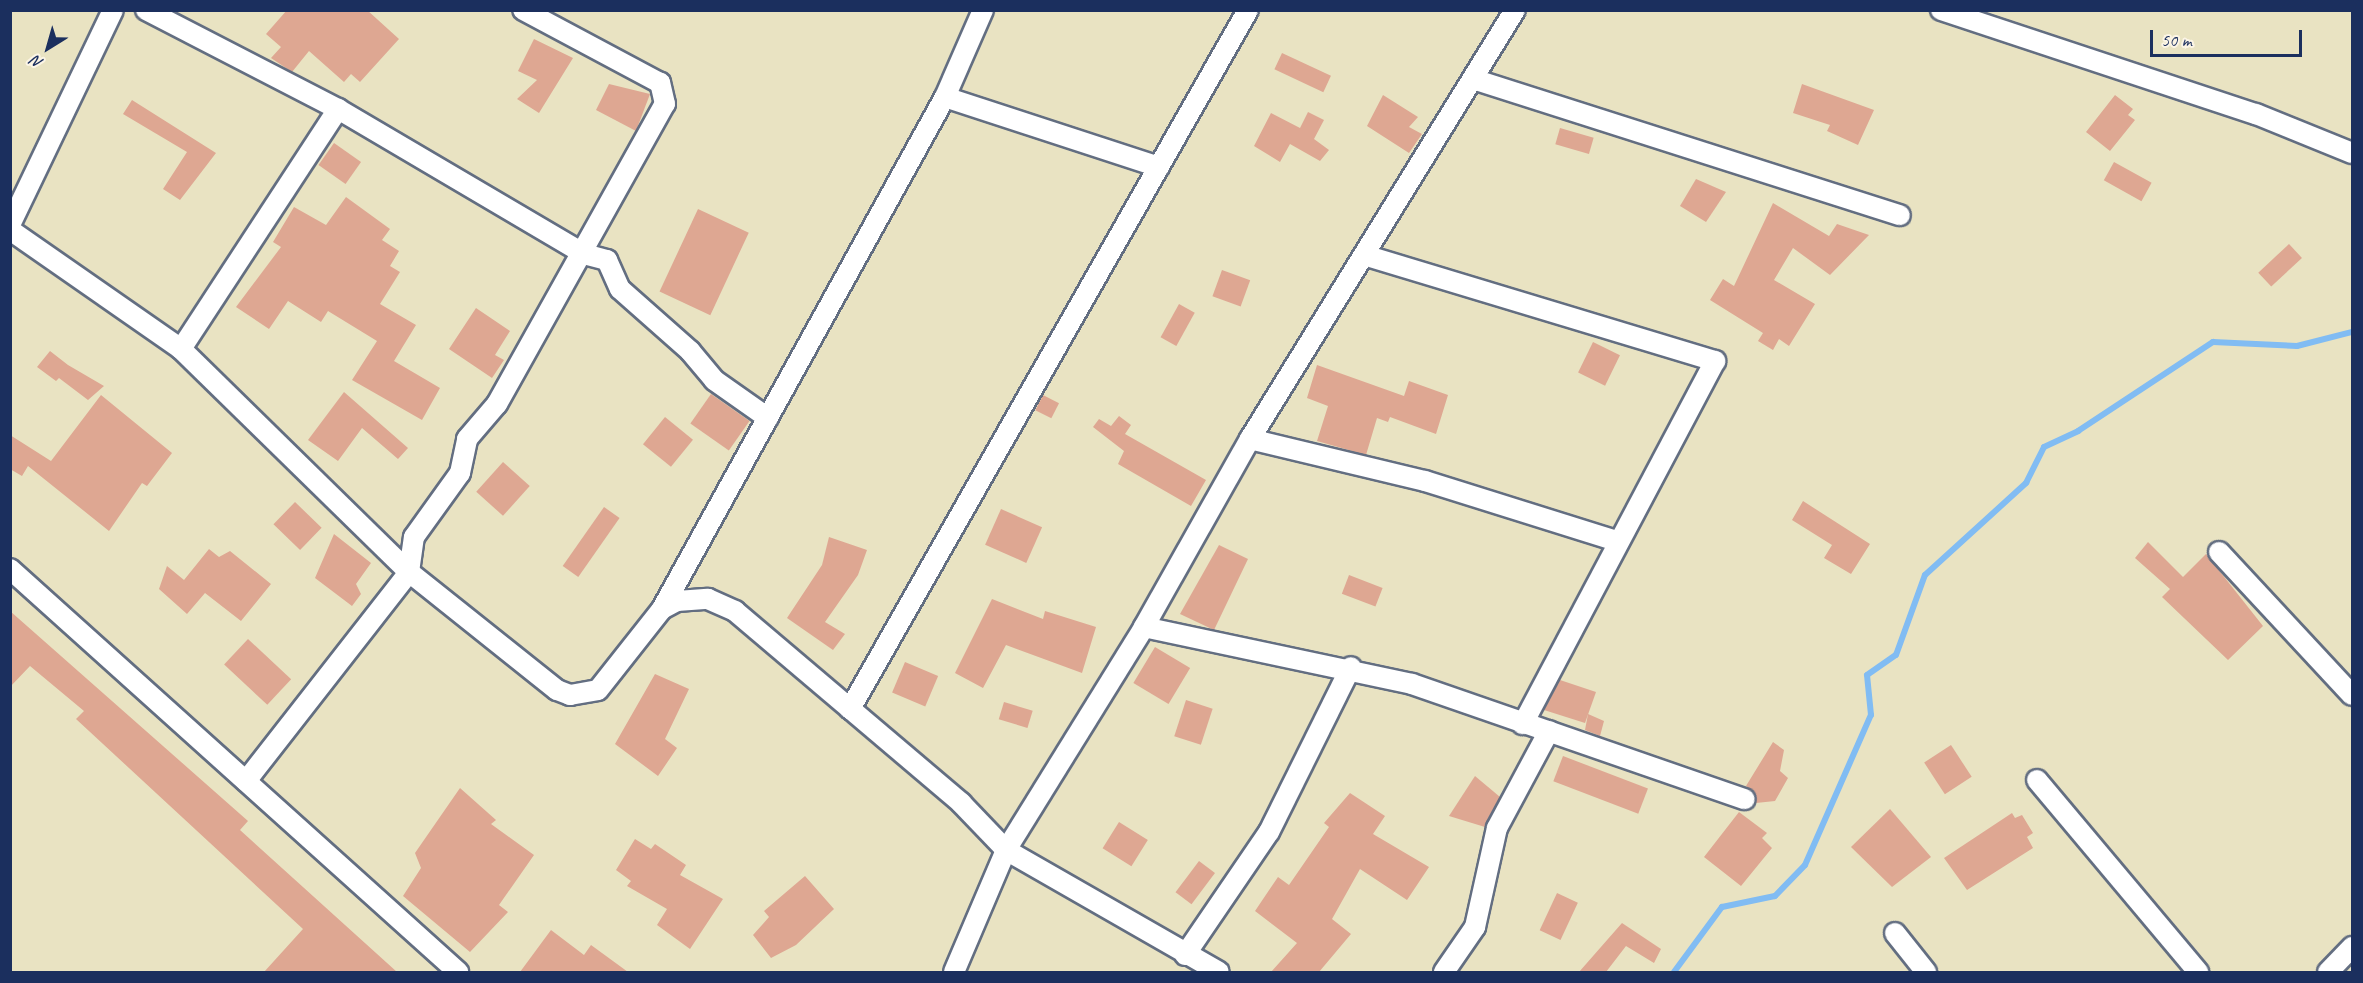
<!DOCTYPE html>
<style>
body{margin:0}
#map{position:relative;width:2363px;height:983px;overflow:hidden;background:#e9e3c2;font-family:Caveat,sans-serif}
div>[style]{position:absolute}
.stream>*{height:6px;margin:-3px;padding:0 3px;transform-origin:3px;border-radius:3px;background:#81bcf3}
.building>*{inset:0;background:#dea792;transform-origin:0 0}
.roads{filter:drop-shadow(2px 0 #636e81) drop-shadow(-2px 0 #636e81) drop-shadow(0 2px #636e81) drop-shadow(0 -2px #636e81)}
.street>*{height:20px;margin:-10px;padding:0 10px;transform-origin:10px;border-radius:10px;background:#fff}
span{translate:-50% -50%;white-space:nowrap;text-align:center;line-height:1.15;-webkit-text-stroke:6px #fcf5e5;paint-order:stroke}
.frame{position:absolute;inset:0;border:12px solid #1b2f5e;pointer-events:none}
.north{position:absolute;left:18px;top:18px;width:60px;height:60px;-webkit-text-stroke:4px #fcf5e5;paint-order:stroke;rotate:217deg;font-size:16px;font-weight:700;line-height:24px;text-align:center;color:#1b2f5e}
.north::after{content:'';display:block;margin:auto;width:21px;height:27px;background:#1b2f5e;clip-path:polygon(50% 0,100% 100%,50% 72%,0 100%)}
.scale{position:absolute;left:2150px;top:30px;width:152px;height:27px;box-sizing:border-box;border:3px solid #1b2f5e;border-top:0;padding-left:8px;font-size:18px;line-height:21px;white-space:nowrap;color:#1b2f5e;-webkit-text-stroke:4px #fcf5e5;paint-order:stroke}
</style>
<div id="map">
<div class="stream">
<i style="left:1674px;top:972px;width:81px;rotate:-53.6deg"></i>
<i style="left:1722px;top:907px;width:54px;rotate:-11.7deg"></i>
<i style="left:1775px;top:896px;width:43px;rotate:-45.9deg"></i>
<i style="left:1805px;top:865px;width:164px;rotate:-66.3deg"></i>
<i style="left:1871px;top:715px;width:40px;rotate:-95.7deg"></i>
<i style="left:1867px;top:675px;width:35px;rotate:-35deg"></i>
<i style="left:1896px;top:655px;width:85px;rotate:-70.1deg"></i>
<i style="left:1925px;top:575px;width:137px;rotate:-42.3deg"></i>
<i style="left:2026px;top:483px;width:40px;rotate:-63.4deg"></i>
<i style="left:2044px;top:447px;width:38px;rotate:-25deg"></i>
<i style="left:2078px;top:431px;width:162px;rotate:-33.4deg"></i>
<i style="left:2213px;top:342px;width:84px;rotate:2.7deg"></i>
<i style="left:2297px;top:346px;width:57px;rotate:-14.3deg"></i>
</div>
<div class="building">
<i style="clip-path:polygon(287px 10px,367px 10px,399px 39px,360px 82px,351px 74px,344px 82px,309px 51px,292px 72px,271px 58px,281px 47px,266px 34px)"></i>
<i style="clip-path:polygon(534px 39px,573px 58px,539px 113px,517px 99px,537px 80px,518px 71px)"></i>
<i style="left:1282px;top:53px;width:54px;height:18px;rotate:25deg"></i>
<i style="clip-path:polygon(609px 84px,650px 94px,636px 131px,596px 110px)"></i>
<i style="clip-path:polygon(1802px 84px,1874px 110px,1858px 145px,1827px 131px,1830px 125px,1793px 113px)"></i>
<i style="clip-path:polygon(1383px 95px,1418px 117px,1409px 127px,1422px 134px,1409px 153px,1367px 126px)"></i>
<i style="clip-path:polygon(2115px 95px,2133px 109px,2128px 115px,2135px 120px,2110px 151px,2086px 132px)"></i>
<i style="clip-path:polygon(132px 100px,216px 153px,180px 200px,163px 189px,187px 152px,123px 114px)"></i>
<i style="clip-path:polygon(1308px 112px,1324px 120px,1314px 139px,1329px 150px,1320px 161px,1290px 144px,1280px 162px,1254px 146px,1271px 113px,1300px 128px)"></i>
<i style="left:1560px;top:128px;width:35px;height:17px;rotate:16deg"></i>
<i style="left:334px;top:143px;width:33px;height:27px;rotate:35deg"></i>
<i style="left:2114px;top:162px;width:43px;height:21px;rotate:29deg"></i>
<i style="clip-path:polygon(1696px 179px,1726px 192px,1706px 222px,1680px 206px)"></i>
<i style="clip-path:polygon(346px 197px,390px 229px,382px 240px,399px 251px,390px 266px,400px 272px,380px 304px,416px 325px,394px 361px,440px 388px,422px 420px,352px 380px,377px 341px,328px 311px,321px 322px,288px 301px,269px 329px,236px 307px,281px 247px,273px 242px,294px 207px,326px 225px)"></i>
<i style="clip-path:polygon(1773px 203px,1829px 236px,1837px 224px,1869px 235px,1830px 275px,1793px 248px,1774px 280px,1815px 304px,1789px 346px,1779px 339px,1773px 350px,1758px 341px,1763px 333px,1710px 300px,1723px 279px,1734px 286px)"></i>
<i style="left:698px;top:209px;width:56px;height:91px;rotate:25deg"></i>
<i style="left:2289px;top:244px;width:19px;height:42px;rotate:47deg"></i>
<i style="left:1222px;top:270px;width:30px;height:28px;rotate:20deg"></i>
<i style="left:1179px;top:304px;width:18px;height:38px;rotate:29deg"></i>
<i style="clip-path:polygon(476px 308px,510px 331px,495px 355px,504px 360px,492px 378px,449px 349px)"></i>
<i style="left:1593px;top:342px;width:30px;height:34px;rotate:26deg"></i>
<i style="clip-path:polygon(50px 351px,68px 365px,104px 386px,88px 400px,59px 378px,56px 381px,37px 367px)"></i>
<i style="clip-path:polygon(1317px 365px,1404px 396px,1409px 381px,1448px 395px,1436px 434px,1390px 417px,1388px 422px,1377px 418px,1366px 455px,1317px 441px,1328px 406px,1307px 398px)"></i>
<i style="clip-path:polygon(344px 392px,408px 448px,398px 459px,362px 428px,338px 461px,308px 440px)"></i>
<i style="left:711px;top:394px;width:47px;height:36px;rotate:35deg"></i>
<i style="clip-path:polygon(101px 395px,172px 453px,147px 486px,142px 483px,109px 531px,28px 466px,22px 476px,10px 469px,10px 435px,51px 461px)"></i>
<i style="left:1043px;top:395px;width:18px;height:17px;rotate:27deg"></i>
<i style="clip-path:polygon(1119px 416px,1131px 425px,1125px 434px,1206px 480px,1191px 506px,1118px 464px,1124px 451px,1093px 427px,1099px 419px,1111px 426px)"></i>
<i style="left:665px;top:417px;width:36px;height:35px;rotate:39deg"></i>
<i style="left:503px;top:462px;width:36px;height:40px;rotate:42deg"></i>
<i style="clip-path:polygon(1803px 501px,1870px 544px,1851px 574px,1824px 558px,1832px 545px,1792px 520px)"></i>
<i style="left:295px;top:502px;width:37px;height:31px;rotate:44deg"></i>
<i style="left:604px;top:507px;width:19px;height:72px;rotate:35deg"></i>
<i style="left:1001px;top:509px;width:45px;height:39px;rotate:24deg"></i>
<i style="clip-path:polygon(334px 534px,371px 563px,356px 584px,361px 594px,352px 606px,315px 578px)"></i>
<i style="clip-path:polygon(829px 537px,867px 550px,858px 575px,825px 622px,845px 634px,833px 650px,787px 618px,822px 565px)"></i>
<i style="clip-path:polygon(2148px 542px,2183px 577px,2206px 554px,2263px 626px,2228px 660px,2162px 597px,2170px 589px,2135px 558px)"></i>
<i style="clip-path:polygon(1219px 545px,1248px 559px,1214px 630px,1180px 614px)"></i>
<i style="clip-path:polygon(209px 549px,219px 557px,230px 551px,271px 584px,241px 621px,205px 593px,187px 614px,159px 589px,167px 566px,184px 580px)"></i>
<i style="left:1349px;top:575px;width:36px;height:20px;rotate:21deg"></i>
<i style="clip-path:polygon(992px 599px,1043px 619px,1045px 611px,1096px 627px,1082px 673px,1006px 645px,983px 688px,955px 673px)"></i>
<i style="clip-path:polygon(10px 611px,248px 821px,240px 830px,397px 972px,264px 972px,303px 929px,76px 719px,84px 711px,30px 666px,10px 687px)"></i>
<i style="left:248px;top:639px;width:59px;height:35px;rotate:43deg"></i>
<i style="left:1155px;top:647px;width:41px;height:42px;rotate:31deg"></i>
<i style="left:905px;top:662px;width:36px;height:33px;rotate:23deg"></i>
<i style="clip-path:polygon(655px 674px,689px 689px,665px 739px,677px 748px,658px 776px,615px 744px)"></i>
<i style="clip-path:polygon(1560px 680px,1596px 692px,1585px 723px,1544px 710px)"></i>
<i style="left:1186px;top:700px;width:28px;height:38px;rotate:18deg"></i>
<i style="left:1004px;top:702px;width:30px;height:18px;rotate:17deg"></i>
<i style="clip-path:polygon(1588px 714px,1604px 721px,1600px 736px,1585px 730px)"></i>
<i style="clip-path:polygon(1773px 742px,1784px 750px,1780px 771px,1788px 778px,1775px 801px,1756px 803px,1754px 792px,1746px 786px)"></i>
<i style="left:1951px;top:745px;width:38px;height:32px;rotate:57deg"></i>
<i style="left:1563px;top:756px;width:91px;height:27px;rotate:21deg"></i>
<i style="clip-path:polygon(1475px 776px,1500px 797px,1485px 827px,1449px 816px)"></i>
<i style="clip-path:polygon(460px 788px,496px 820px,491px 824px,534px 855px,499px 905px,508px 912px,470px 952px,403px 896px,421px 868px,415px 853px)"></i>
<i style="clip-path:polygon(1350px 793px,1385px 816px,1373px 834px,1429px 867px,1407px 900px,1360px 869px,1332px 919px,1351px 934px,1319px 972px,1271px 972px,1297px 943px,1255px 911px,1278px 877px,1289px 885px,1329px 827px,1324px 823px)"></i>
<i style="clip-path:polygon(1890px 809px,1931px 857px,1892px 887px,1851px 847px)"></i>
<i style="clip-path:polygon(1739px 812px,1767px 833px,1762px 838px,1772px 848px,1741px 886px,1704px 857px)"></i>
<i style="clip-path:polygon(2012px 813px,2015px 818px,2022px 815px,2033px 833px,2027px 837px,2033px 848px,1967px 890px,1944px 858px)"></i>
<i style="left:1119px;top:822px;width:34px;height:31px;rotate:32deg"></i>
<i style="clip-path:polygon(635px 839px,651px 849px,655px 844px,686px 865px,680px 875px,723px 899px,690px 949px,657px 925px,667px 909px,627px 886px,631px 881px,616px 870px)"></i>
<i style="left:1199px;top:861px;width:20px;height:39px;rotate:37deg"></i>
<i style="clip-path:polygon(805px 876px,834px 909px,796px 945px,771px 958px,753px 935px,769px 917px,764px 911px)"></i>
<i style="left:1557px;top:893px;width:23px;height:41px;rotate:25deg"></i>
<i style="clip-path:polygon(1622px 923px,1661px 949px,1654px 963px,1626px 946px,1606px 972px,1579px 972px)"></i>
<i style="clip-path:polygon(551px 930px,584px 955px,591px 945px,628px 972px,520px 972px)"></i>
</div>
<div class="roads">
<div class="street">
<i style="left:146px;top:10px;width:216px;rotate:27.3deg"></i>
<i style="left:338px;top:109px;width:286px;rotate:30.5deg"></i>
<i style="left:584px;top:254px;width:24px;rotate:15deg"></i>
<i style="left:607px;top:260px;width:32px;rotate:66deg"></i>
<i style="left:620px;top:289px;width:94px;rotate:41.5deg"></i>
<i style="left:690px;top:351px;width:38px;rotate:50deg"></i>
<i style="left:714px;top:380px;width:66px;rotate:35.1deg"></i>
<i style="left:1941px;top:10px;width:332px;rotate:18.3deg"></i>
<i style="left:2256px;top:114px;width:104px;rotate:22.1deg"></i>
<i style="left:1473px;top:79px;width:448px;rotate:17.7deg"></i>
<i style="left:945px;top:97px;width:225px;rotate:18.1deg"></i>
<i style="left:10px;top:225px;width:238px;rotate:-64.4deg"></i>
<i style="left:10px;top:230px;width:208px;rotate:34.8deg"></i>
<i style="left:181px;top:349px;width:319px;rotate:44.4deg"></i>
<i style="left:409px;top:572px;width:189px;rotate:38.6deg"></i>
<i style="left:557px;top:690px;width:14px;rotate:21deg"></i>
<i style="left:570px;top:695px;width:28px;rotate:-10deg"></i>
<i style="left:598px;top:690px;width:103px;rotate:-51.7deg"></i>
<i style="left:662px;top:609px;width:17px;rotate:-28deg"></i>
<i style="left:677px;top:601px;width:31px;rotate:-4deg"></i>
<i style="left:708px;top:599px;width:30px;rotate:24deg"></i>
<i style="left:735px;top:611px;width:297px;rotate:40.3deg"></i>
<i style="left:961px;top:803px;width:65px;rotate:46.2deg"></i>
<i style="left:1006px;top:850px;width:245px;rotate:29.8deg"></i>
<i style="left:1364px;top:255px;width:367px;rotate:16.8deg"></i>
<i style="left:1715px;top:361px;width:411px;rotate:117.9deg"></i>
<i style="left:181px;top:349px;width:287px;rotate:-56.8deg"></i>
<i style="left:1250px;top:439px;width:180px;rotate:13.5deg"></i>
<i style="left:1425px;top:481px;width:200px;rotate:17.4deg"></i>
<i style="left:2219px;top:552px;width:195px;rotate:47.1deg"></i>
<i style="left:10px;top:569px;width:603px;rotate:41.97deg"></i>
<i style="left:662px;top:609px;width:585px;rotate:-61.07deg"></i>
<i style="left:945px;top:97px;width:95px;rotate:-66.4deg"></i>
<i style="left:1144px;top:627px;width:274px;rotate:12deg"></i>
<i style="left:1412px;top:684px;width:352px;rotate:19.1deg"></i>
<i style="left:850px;top:709px;width:804px;rotate:-60.34deg"></i>
<i style="left:2037px;top:780px;width:251px;rotate:50deg"></i>
<i style="left:246px;top:781px;width:265px;rotate:-52deg"></i>
<i style="left:409px;top:572px;width:35px;rotate:-82deg"></i>
<i style="left:414px;top:537px;width:79px;rotate:-54.3deg"></i>
<i style="left:460px;top:473px;width:35px;rotate:-78deg"></i>
<i style="left:467px;top:439px;width:46px;rotate:-49.4deg"></i>
<i style="left:497px;top:404px;width:344px;rotate:-60.8deg"></i>
<i style="left:665px;top:104px;width:22px;rotate:-103deg"></i>
<i style="left:660px;top:83px;width:155px;rotate:-151.9deg"></i>
<i style="left:1895px;top:933px;width:50px;rotate:51.5deg"></i>
<i style="left:1185px;top:955px;width:149px;rotate:-55.7deg"></i>
<i style="left:1269px;top:832px;width:184px;rotate:-63.6deg"></i>
<i style="left:954px;top:972px;width:133px;rotate:-66.9deg"></i>
<i style="left:1006px;top:850px;width:262px;rotate:-58.2deg"></i>
<i style="left:1144px;top:627px;width:216px;rotate:-60.6deg"></i>
<i style="left:1250px;top:439px;width:504px;rotate:-58.3deg"></i>
<i style="left:1444px;top:972px;width:55px;rotate:-55.4deg"></i>
<i style="left:1475px;top:927px;width:101px;rotate:-77.5deg"></i>
<i style="left:1497px;top:828px;width:110px;rotate:-61.8deg"></i>
<i style="left:2328px;top:972px;width:35px;rotate:-46deg"></i>
</div>
</div>
<div class="frame"></div>
<div class="north">N</div>
<div class="scale">50 m</div>
</div>
